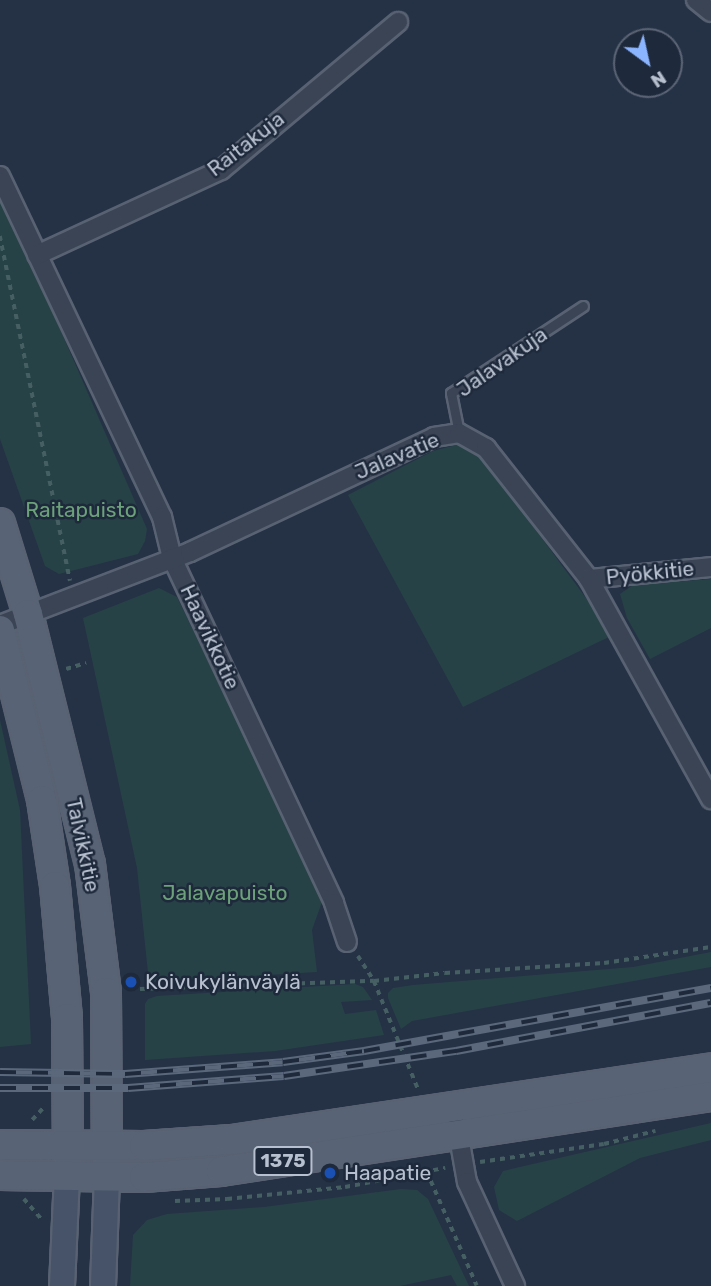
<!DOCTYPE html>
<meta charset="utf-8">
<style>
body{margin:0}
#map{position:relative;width:711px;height:1286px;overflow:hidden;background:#253246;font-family:Rubik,sans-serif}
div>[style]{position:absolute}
.green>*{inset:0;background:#274247}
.path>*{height:3.5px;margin-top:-1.75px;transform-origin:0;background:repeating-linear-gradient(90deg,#455f62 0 5px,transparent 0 10px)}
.roads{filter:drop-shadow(2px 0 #586272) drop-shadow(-2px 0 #586272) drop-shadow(0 2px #586272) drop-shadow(0 -2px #586272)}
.lane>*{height:9px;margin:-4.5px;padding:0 4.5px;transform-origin:4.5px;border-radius:4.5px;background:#3a4455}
.street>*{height:18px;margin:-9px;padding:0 9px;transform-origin:9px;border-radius:9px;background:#3a4455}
.secondary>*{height:24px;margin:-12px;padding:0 12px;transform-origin:12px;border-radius:12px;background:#475368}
.primary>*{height:28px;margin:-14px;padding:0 14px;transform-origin:14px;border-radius:14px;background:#586375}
.rail>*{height:8px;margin-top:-4px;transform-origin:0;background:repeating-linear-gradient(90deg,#1e293b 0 16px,#5b687c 0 32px);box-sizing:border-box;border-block:2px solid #5b687c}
.dots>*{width:19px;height:19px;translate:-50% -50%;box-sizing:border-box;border:4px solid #1e293b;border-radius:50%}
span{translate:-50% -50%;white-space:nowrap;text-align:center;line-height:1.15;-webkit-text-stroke:5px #1e293b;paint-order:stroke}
.shield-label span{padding:2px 5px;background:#1e293b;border:2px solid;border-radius:5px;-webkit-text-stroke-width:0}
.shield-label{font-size:19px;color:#b7c0ce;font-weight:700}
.street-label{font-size:21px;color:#b7c0ce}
.park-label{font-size:21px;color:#6ca17a}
.poi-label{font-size:21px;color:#b7c0ce}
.left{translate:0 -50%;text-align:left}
.north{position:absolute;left:613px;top:28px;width:70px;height:70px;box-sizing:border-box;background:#1e293b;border:2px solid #5b6576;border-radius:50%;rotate:147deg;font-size:19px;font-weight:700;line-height:28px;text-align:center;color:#b7c0ce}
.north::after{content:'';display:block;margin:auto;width:24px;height:32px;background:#8cb5ff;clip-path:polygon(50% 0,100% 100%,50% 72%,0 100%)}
</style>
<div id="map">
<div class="green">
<i style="clip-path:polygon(0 191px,147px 529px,145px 541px,138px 554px,59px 574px,45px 566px,0 439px)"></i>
<i style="clip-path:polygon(460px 444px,483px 458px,613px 635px,463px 707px,348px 495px,433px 451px)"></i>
<i style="clip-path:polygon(711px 579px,711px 628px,650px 659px,627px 618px,620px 594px,633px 585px)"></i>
<i style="clip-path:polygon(159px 588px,177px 597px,323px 899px,312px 930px,317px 972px,149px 982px,137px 868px,83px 618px)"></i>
<i style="clip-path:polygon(0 720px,20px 810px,31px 1044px,0 1047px)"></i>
<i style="clip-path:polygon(711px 952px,711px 967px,412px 1021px,401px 1029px,388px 998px,388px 993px,393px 988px,413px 985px,633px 967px)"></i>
<i style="clip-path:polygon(355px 984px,363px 987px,372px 1000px,341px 1002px,345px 1014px,376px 1010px,384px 1035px,275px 1051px,145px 1060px,145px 1004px,148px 999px,157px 996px)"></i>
<i style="clip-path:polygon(711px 1123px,711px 1140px,640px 1158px,517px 1221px,499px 1210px,494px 1187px,503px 1171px)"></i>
<i style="clip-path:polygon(401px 1189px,417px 1190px,428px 1199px,469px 1286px,457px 1286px,451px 1275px,400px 1286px,130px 1286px,133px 1235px,147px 1220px,167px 1214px,264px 1207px)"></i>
</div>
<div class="path">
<i style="left:0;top:236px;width:352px;rotate:78.5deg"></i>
<i style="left:66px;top:669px;width:21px;rotate:-17deg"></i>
<i style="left:358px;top:956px;width:30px;rotate:57deg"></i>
<i style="left:374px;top:981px;width:117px;rotate:67.8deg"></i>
<i style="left:140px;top:989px;width:234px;rotate:-2deg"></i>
<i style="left:374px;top:981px;width:71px;rotate:-6.4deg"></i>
<i style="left:445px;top:973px;width:159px;rotate:-3.6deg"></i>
<i style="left:604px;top:963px;width:108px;rotate:-8.5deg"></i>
<i style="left:32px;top:1120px;width:16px;rotate:-47deg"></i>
<i style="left:480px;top:1162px;width:125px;rotate:-8.3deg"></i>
<i style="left:604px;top:1144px;width:53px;rotate:-14.3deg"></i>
<i style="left:427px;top:1172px;width:124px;rotate:66.3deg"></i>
<i style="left:24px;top:1199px;width:28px;rotate:49deg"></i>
<i style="left:175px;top:1201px;width:52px;rotate:-2.2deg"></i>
<i style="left:227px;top:1199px;width:119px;rotate:-5.8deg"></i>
<i style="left:345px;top:1187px;width:102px;rotate:-10.8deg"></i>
</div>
<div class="roads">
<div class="lane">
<i style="left:459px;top:433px;width:41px;rotate:-101.3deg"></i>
<i style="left:451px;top:393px;width:158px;rotate:-33.4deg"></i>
</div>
<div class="street">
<i style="left:696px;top:0;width:19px;rotate:39deg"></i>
<i style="left:0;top:176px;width:378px;rotate:64.6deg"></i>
<i style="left:162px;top:517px;width:42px;rotate:76.3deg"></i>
<i style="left:172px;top:558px;width:381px;rotate:64.8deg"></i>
<i style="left:334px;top:903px;width:41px;rotate:71.6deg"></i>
<i style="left:37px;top:255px;width:203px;rotate:-24.8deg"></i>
<i style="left:221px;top:170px;width:231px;rotate:-39.9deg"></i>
<i style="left:589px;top:579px;width:123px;rotate:-5.6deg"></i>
<i style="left:0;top:625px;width:204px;rotate:-21deg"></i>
<i style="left:190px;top:552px;width:270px;rotate:-25.2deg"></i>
<i style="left:434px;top:437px;width:25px;rotate:-9deg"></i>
<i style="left:459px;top:433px;width:31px;rotate:29deg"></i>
<i style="left:486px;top:448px;width:167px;rotate:51.8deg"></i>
<i style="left:589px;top:579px;width:252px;rotate:61deg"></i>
<i style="left:457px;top:1126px;width:57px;rotate:79.9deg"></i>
<i style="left:467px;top:1182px;width:115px;rotate:65.2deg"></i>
</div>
<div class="secondary">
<i style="left:62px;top:1286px;width:112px;rotate:-87.4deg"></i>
<i style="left:103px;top:1286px;width:111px;rotate:-87.9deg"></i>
</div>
<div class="primary">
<i style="left:0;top:523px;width:95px;rotate:72.9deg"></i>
<i style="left:28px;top:614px;width:258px;rotate:76.1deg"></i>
<i style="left:90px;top:864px;width:129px;rotate:82.9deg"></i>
<i style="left:106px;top:992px;width:170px;rotate:89.7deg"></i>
<i style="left:0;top:630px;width:175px;rotate:76.1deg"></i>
<i style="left:42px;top:800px;width:87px;rotate:81.4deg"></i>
<i style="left:55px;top:886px;width:133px;rotate:84.8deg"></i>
<i style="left:67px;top:1018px;width:146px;rotate:89.6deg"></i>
<i style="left:0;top:1145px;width:144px;rotate:0.4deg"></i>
<i style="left:144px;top:1146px;width:88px;rotate:-3.9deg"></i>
<i style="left:232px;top:1140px;width:484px;rotate:-8.5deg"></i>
<i style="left:0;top:1175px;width:144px;rotate:0.8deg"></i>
<i style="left:144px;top:1177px;width:77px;rotate:-4.5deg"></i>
<i style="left:221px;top:1171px;width:496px;rotate:-8.7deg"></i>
</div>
</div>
<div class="rail">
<i style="left:0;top:1072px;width:125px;rotate:0.9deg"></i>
<i style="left:125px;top:1074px;width:158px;rotate:-4.3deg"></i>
<i style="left:283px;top:1062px;width:82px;rotate:-7.7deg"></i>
<i style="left:364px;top:1051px;width:353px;rotate:-10.3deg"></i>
<i style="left:0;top:1088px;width:128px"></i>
<i style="left:128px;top:1088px;width:156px;rotate:-4.4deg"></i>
<i style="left:284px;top:1076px;width:174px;rotate:-8.3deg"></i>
<i style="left:456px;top:1051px;width:259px;rotate:-10.7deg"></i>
</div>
<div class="dots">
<i style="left:131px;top:982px;background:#1a4fb4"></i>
<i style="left:330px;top:1173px;background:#1a4fb4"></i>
</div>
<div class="shield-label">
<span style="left:283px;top:1161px">1375</span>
</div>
<div class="street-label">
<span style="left:246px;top:144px;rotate:-38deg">Raitakuja</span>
<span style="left:502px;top:362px;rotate:-35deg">Jalavakuja</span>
<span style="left:397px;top:456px;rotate:-23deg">Jalavatie</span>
<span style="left:650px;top:573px;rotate:-6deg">Pyökkitie</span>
<span style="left:210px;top:637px;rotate:65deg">Haavikkotie</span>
<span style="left:83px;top:845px;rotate:78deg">Talvikkitie</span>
</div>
<div class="park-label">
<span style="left:81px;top:510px">Raitapuisto</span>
<span style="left:225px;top:893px">Jalavapuisto</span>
</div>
<div class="poi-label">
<span class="left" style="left:145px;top:982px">Koivukylänväylä</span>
<span class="left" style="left:344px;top:1173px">Haapatie</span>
</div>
<div class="north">N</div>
</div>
